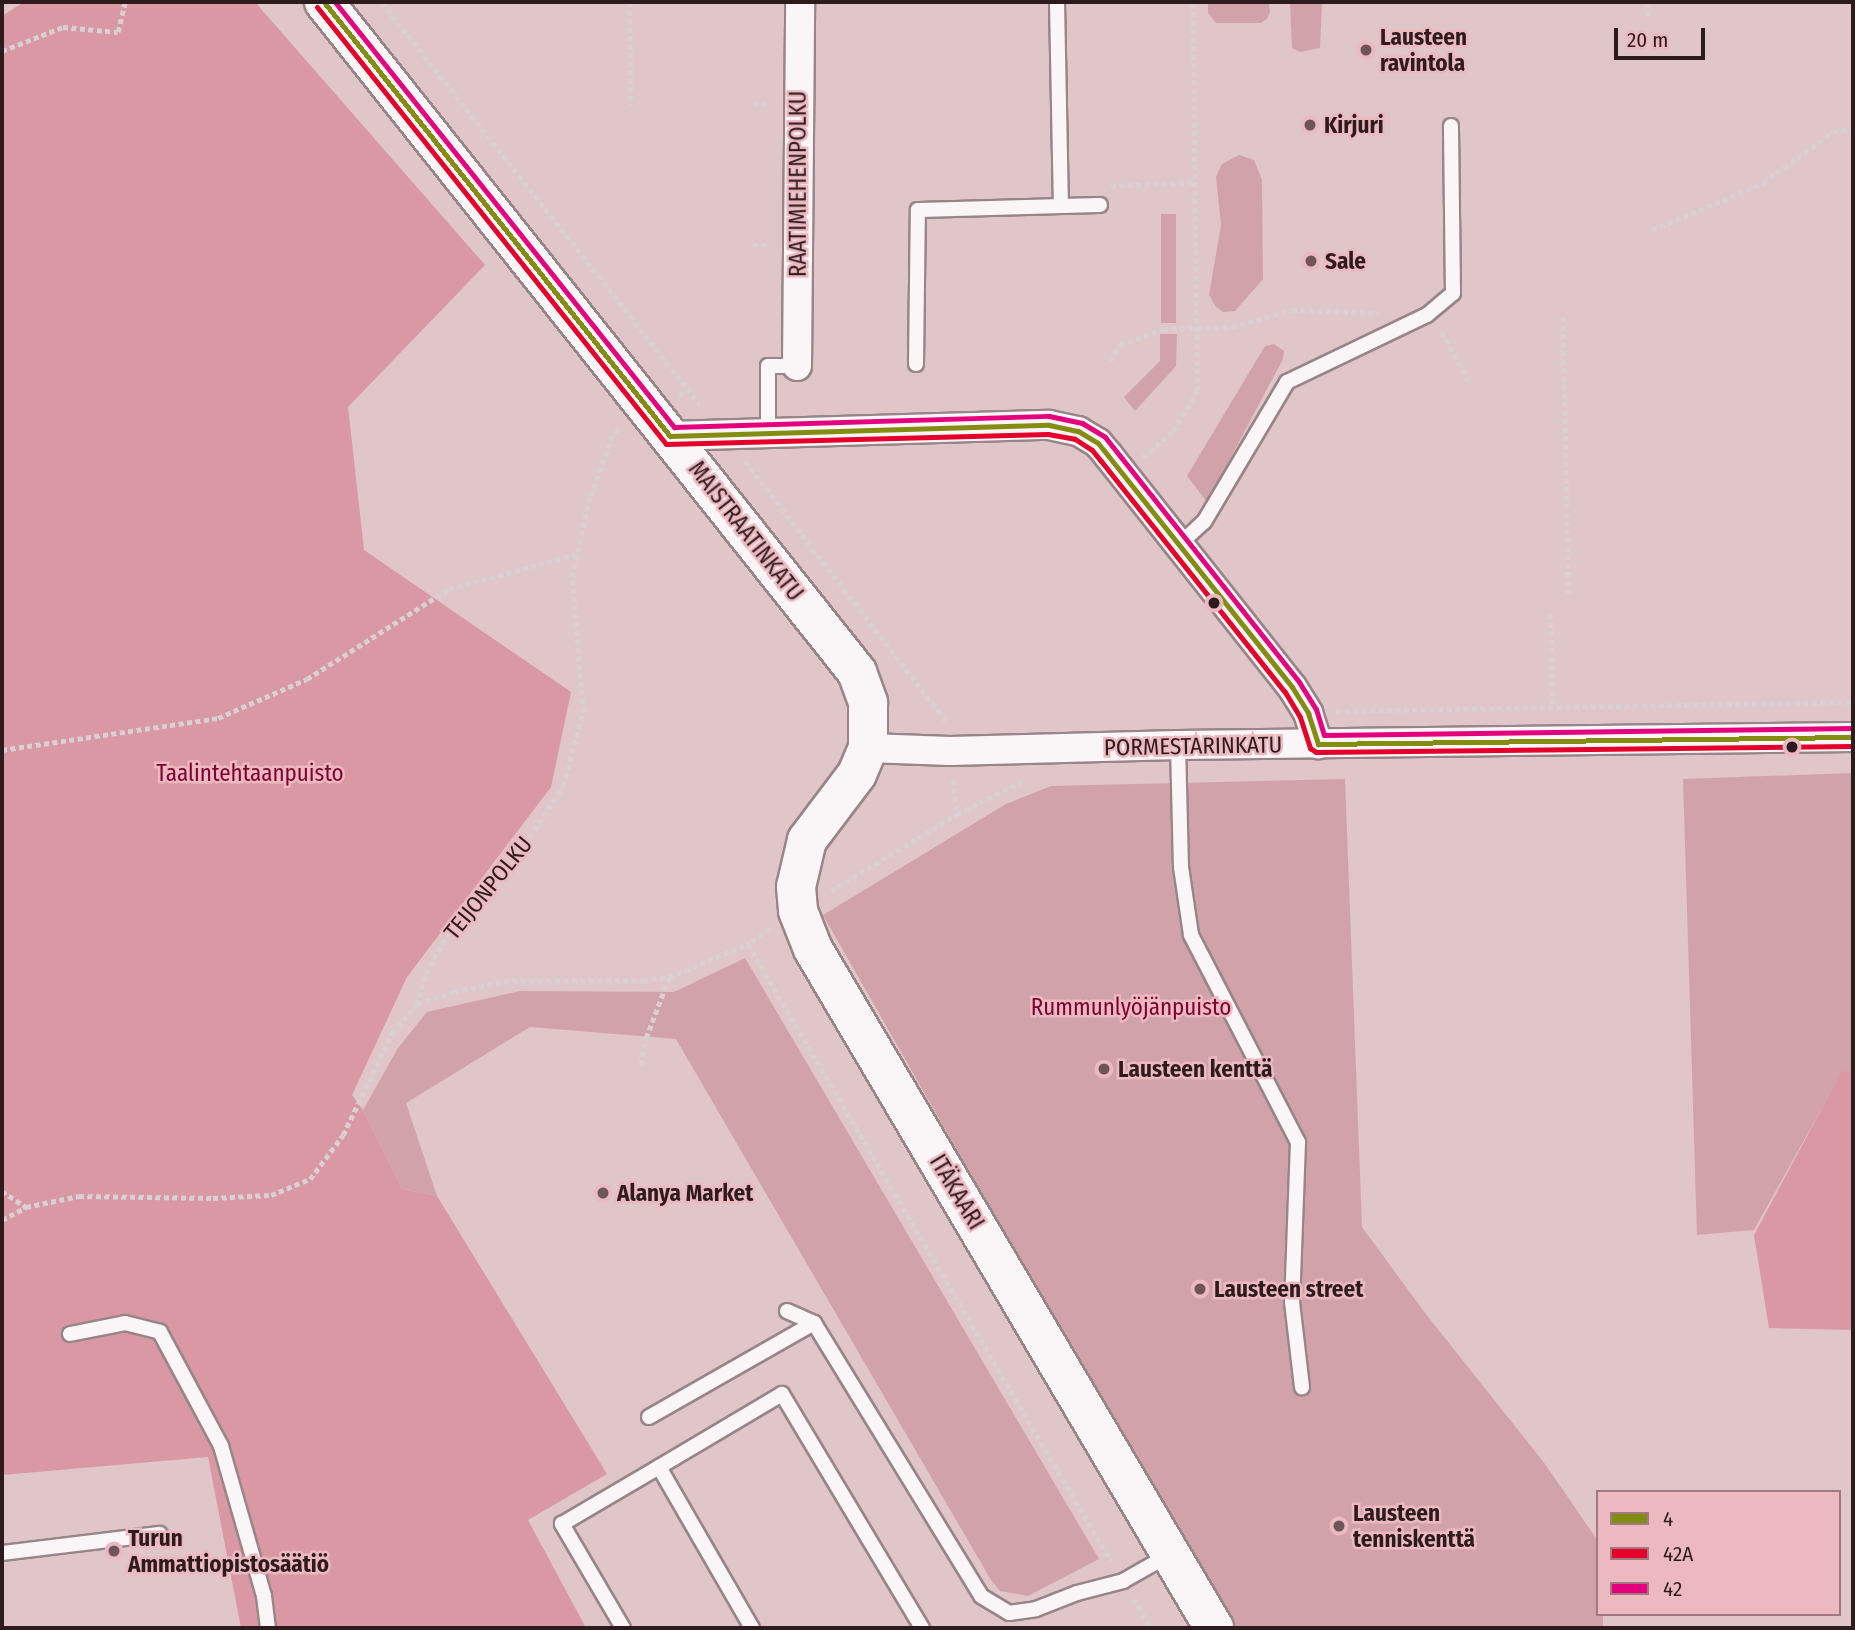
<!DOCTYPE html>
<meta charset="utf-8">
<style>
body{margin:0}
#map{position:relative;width:1855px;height:1630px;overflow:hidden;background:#e0c5c9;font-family:"Fira Sans Condensed",sans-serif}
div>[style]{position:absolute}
.green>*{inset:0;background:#d2a2aa;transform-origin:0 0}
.forest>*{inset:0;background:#da98a4}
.path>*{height:4.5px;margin-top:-2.25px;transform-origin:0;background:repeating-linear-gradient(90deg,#d8d0d2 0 5px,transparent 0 8.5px)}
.roads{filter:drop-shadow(2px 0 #988588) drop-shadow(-2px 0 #988588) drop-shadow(0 2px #988588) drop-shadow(0 -2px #988588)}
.lane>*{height:14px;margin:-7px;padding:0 7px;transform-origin:7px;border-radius:7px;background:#faf6f7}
.street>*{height:28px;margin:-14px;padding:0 14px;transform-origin:14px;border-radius:14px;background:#faf6f7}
.secondary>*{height:38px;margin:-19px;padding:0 19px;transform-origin:19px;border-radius:19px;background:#faf6f7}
.bus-1>*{height:5px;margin:-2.5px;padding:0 2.5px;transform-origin:2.5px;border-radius:2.5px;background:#828d12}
.bus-2>*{height:5px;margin:-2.5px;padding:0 2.5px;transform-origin:2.5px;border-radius:2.5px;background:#e4002b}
.bus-3>*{height:5px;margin:-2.5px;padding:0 2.5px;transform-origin:2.5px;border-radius:2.5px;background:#e5007d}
.dots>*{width:19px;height:19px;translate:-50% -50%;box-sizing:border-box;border:4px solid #ecb9c1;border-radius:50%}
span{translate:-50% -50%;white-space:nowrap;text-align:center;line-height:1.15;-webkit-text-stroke:5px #ecb9c1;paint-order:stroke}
.poi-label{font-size:23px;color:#2d1b1e;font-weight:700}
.left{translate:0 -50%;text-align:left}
.street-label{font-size:23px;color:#2d1b1e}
.park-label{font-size:23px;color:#7e0031}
.frame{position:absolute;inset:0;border:4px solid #2d1b1e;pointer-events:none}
.legend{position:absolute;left:1596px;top:1490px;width:245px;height:126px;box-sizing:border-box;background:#ecb9c1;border:2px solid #a07a80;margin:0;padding:9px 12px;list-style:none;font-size:21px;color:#2d1b1e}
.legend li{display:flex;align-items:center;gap:14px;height:35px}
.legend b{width:35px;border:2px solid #a07a80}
.scale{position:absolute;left:1614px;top:28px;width:91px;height:32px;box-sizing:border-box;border:4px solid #2d1b1e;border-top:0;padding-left:9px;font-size:21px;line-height:24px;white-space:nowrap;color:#2d1b1e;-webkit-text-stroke:5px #ecb9c1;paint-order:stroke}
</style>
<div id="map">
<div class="green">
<i style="clip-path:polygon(1208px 2px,1269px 2px,1270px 12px,1267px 19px,1261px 23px,1216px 23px,1208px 13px)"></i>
<i style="clip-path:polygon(1290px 2px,1322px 2px,1320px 48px,1300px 52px,1292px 48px)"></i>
<i style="clip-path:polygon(1239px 155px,1254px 160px,1262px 180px,1263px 279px,1235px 311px,1223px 312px,1216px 307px,1209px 295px,1221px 225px,1216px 177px,1222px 164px)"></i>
<i style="left:1176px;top:214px;width:109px;height:15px;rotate:90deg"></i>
<i style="clip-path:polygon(1160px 334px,1177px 334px,1176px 366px,1135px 411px,1124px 397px,1160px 361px)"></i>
<i style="clip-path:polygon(1274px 344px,1284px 351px,1283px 359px,1207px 502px,1187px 476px,1265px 346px)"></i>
<i style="clip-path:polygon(1853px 773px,1853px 1072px,1842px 1072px,1754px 1230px,1697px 1235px,1683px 779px)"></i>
<i style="clip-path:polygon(1345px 779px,1362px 1227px,1425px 1313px,1545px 1464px,1598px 1541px,1598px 1614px,1603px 1614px,1603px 1628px,1234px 1628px,1149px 1487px,823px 915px,1006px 804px,1051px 786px)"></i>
<i style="clip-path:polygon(745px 958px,1099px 1559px,1028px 1596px,1000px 1591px,991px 1580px,676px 1039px,530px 1027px,406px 1103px,437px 1196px,402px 1189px,363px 1110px,398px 1048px,427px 1012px,520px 991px,674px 992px)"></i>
</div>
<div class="forest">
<i style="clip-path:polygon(24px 2px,255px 2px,485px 265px,348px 407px,364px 550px,571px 692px,551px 787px,407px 977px,352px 1095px,363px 1110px,402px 1189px,437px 1196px,607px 1474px,528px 1520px,586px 1628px,241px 1628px,208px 1457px,2px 1475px,2px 16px)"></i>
<i style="clip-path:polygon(1842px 1071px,1853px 1072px,1853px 1330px,1769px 1328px,1754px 1235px)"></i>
</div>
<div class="path">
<i style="left:382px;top:2px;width:513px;rotate:51.72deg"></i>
<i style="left:630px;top:2px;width:103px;rotate:89.4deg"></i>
<i style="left:1647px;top:2px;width:16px;rotate:83deg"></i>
<i style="left:2px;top:51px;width:66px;rotate:-21.5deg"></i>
<i style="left:63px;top:27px;width:55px;rotate:5.2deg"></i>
<i style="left:118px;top:32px;width:31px;rotate:-77deg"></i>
<i style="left:753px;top:104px;width:17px;rotate:-3deg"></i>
<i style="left:1111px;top:186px;width:83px;rotate:-2.8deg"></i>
<i style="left:1652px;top:230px;width:121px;rotate:-22.9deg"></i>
<i style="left:1763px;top:183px;width:87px;rotate:-36.1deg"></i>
<i style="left:1833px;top:132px;width:20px;rotate:-9deg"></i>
<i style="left:753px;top:245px;width:16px"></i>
<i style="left:1563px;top:317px;width:280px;rotate:88.8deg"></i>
<i style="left:1442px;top:332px;width:59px;rotate:61.7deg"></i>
<i style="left:1110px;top:361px;width:19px;rotate:-58deg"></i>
<i style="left:1120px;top:345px;width:46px;rotate:-20.4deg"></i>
<i style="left:1163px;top:329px;width:69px;rotate:-1.7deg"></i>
<i style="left:1232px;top:327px;width:62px;rotate:-15.8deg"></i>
<i style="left:1292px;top:310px;width:87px;rotate:2deg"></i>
<i style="left:679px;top:395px;width:10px;rotate:-24deg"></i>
<i style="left:1143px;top:457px;width:40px;rotate:-41deg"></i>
<i style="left:1173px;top:431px;width:47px;rotate:-59deg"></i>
<i style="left:1197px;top:391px;width:389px;rotate:-90.6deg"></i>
<i style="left:745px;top:461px;width:330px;rotate:52.3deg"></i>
<i style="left:1551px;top:614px;width:92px;rotate:88.8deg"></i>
<i style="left:1336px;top:711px;width:517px;rotate:-1deg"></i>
<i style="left:2px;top:750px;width:218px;rotate:-8.4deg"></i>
<i style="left:218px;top:718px;width:97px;rotate:-23.7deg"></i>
<i style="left:307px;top:679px;width:168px;rotate:-32.4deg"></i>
<i style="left:449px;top:589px;width:133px;rotate:-15.3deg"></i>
<i style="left:953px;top:780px;width:34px;rotate:83deg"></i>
<i style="left:831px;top:891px;width:148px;rotate:-31.4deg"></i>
<i style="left:957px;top:814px;width:75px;rotate:-26.9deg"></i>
<i style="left:770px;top:929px;width:27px;rotate:146deg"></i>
<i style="left:748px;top:944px;width:716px;rotate:59.53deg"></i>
<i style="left:417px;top:1004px;width:39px;rotate:-18deg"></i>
<i style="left:454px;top:992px;width:51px;rotate:-12.4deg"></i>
<i style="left:504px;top:981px;width:139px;rotate:-0.4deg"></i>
<i style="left:643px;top:980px;width:26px;rotate:-7deg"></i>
<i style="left:669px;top:977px;width:86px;rotate:-22.7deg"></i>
<i style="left:641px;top:1065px;width:27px;rotate:-80deg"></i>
<i style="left:646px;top:1038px;width:65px;rotate:-69.3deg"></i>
<i style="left:2px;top:1191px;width:29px;rotate:34deg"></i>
<i style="left:2px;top:1220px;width:27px;rotate:-28deg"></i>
<i style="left:26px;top:1207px;width:54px;rotate:-11.7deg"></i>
<i style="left:79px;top:1196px;width:134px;rotate:0.9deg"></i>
<i style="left:213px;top:1198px;width:58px;rotate:-3deg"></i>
<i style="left:271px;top:1195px;width:42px;rotate:-22.3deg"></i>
<i style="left:310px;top:1179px;width:55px;rotate:-53.1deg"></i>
<i style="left:343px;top:1135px;width:113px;rotate:-64.3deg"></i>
<i style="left:392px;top:1033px;width:37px;rotate:-49deg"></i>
<i style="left:416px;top:1005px;width:33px;rotate:-72deg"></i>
<i style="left:426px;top:974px;width:45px;rotate:-62.3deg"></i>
<i style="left:447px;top:934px;width:93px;rotate:-46.7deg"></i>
<i style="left:511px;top:866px;width:95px;rotate:-57deg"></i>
<i style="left:563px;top:786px;width:77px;rotate:-74.9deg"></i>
<i style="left:583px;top:712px;width:135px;rotate:-94.7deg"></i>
<i style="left:572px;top:577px;width:83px;rotate:-77.5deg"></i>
<i style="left:590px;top:496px;width:68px;rotate:-69.4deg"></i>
<i style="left:614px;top:432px;width:7px;rotate:-27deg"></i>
<i style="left:1133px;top:1599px;width:34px;rotate:58deg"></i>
</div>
<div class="roads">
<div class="lane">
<i style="left:1057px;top:2px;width:204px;rotate:88.9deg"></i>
<i style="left:916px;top:364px;width:154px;rotate:-89.3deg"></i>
<i style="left:918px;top:210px;width:182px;rotate:-1.6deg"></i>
<i style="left:768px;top:431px;width:65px;rotate:-90deg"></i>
<i style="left:768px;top:366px;width:29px"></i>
<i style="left:1180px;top:544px;width:33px;rotate:-43deg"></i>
<i style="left:1204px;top:522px;width:163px;rotate:-59.3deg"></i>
<i style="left:1287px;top:382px;width:155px;rotate:-25.6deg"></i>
<i style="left:1427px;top:315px;width:34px;rotate:-40deg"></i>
<i style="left:1453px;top:293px;width:167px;rotate:-90.7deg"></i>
<i style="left:1178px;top:745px;width:122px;rotate:88.6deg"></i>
<i style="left:1181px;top:867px;width:69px;rotate:81.6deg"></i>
<i style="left:1191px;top:935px;width:233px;rotate:62.7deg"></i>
<i style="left:1298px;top:1142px;width:160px;rotate:92.1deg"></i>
<i style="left:1292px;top:1302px;width:86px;rotate:83.3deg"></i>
<i style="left:787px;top:1311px;width:30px;rotate:24deg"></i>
<i style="left:814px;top:1323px;width:320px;rotate:58.5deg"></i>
<i style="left:981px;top:1596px;width:33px;rotate:31deg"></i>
<i style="left:1009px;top:1613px;width:27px;rotate:-8deg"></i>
<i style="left:1036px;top:1609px;width:44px;rotate:-21.3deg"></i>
<i style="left:1077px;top:1593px;width:48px;rotate:-14.6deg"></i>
<i style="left:1123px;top:1581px;width:53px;rotate:-29.5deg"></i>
<i style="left:70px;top:1334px;width:56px;rotate:-11.3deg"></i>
<i style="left:125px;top:1323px;width:36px;rotate:14deg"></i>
<i style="left:160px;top:1332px;width:129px;rotate:61.8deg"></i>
<i style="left:221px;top:1446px;width:156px;rotate:74deg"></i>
<i style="left:264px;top:1596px;width:32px;rotate:83deg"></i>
<i style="left:649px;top:1417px;width:190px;rotate:-29.7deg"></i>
<i style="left:659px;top:1467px;width:143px;rotate:-30.7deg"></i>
<i style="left:782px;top:1394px;width:273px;rotate:59.1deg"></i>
<i style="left:2px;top:1553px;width:159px;rotate:-6.9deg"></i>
<i style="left:623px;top:1628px;width:121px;rotate:-120.4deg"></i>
<i style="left:562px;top:1524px;width:113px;rotate:-30.4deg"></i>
<i style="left:659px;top:1467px;width:186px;rotate:60deg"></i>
</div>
<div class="street">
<i style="left:797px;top:366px;width:364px;rotate:-89.5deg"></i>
<i style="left:670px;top:436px;width:379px;rotate:-1.7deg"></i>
<i style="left:1049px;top:425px;width:30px;rotate:12deg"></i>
<i style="left:1078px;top:431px;width:23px;rotate:31deg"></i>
<i style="left:1098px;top:443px;width:16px;rotate:50deg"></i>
<i style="left:1108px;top:455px;width:296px;rotate:51.6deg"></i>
<i style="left:1292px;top:687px;width:31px;rotate:58deg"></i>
<i style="left:1308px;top:713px;width:33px;rotate:72deg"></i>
<i style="left:868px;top:748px;width:82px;rotate:2.1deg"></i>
<i style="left:950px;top:751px;width:228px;rotate:-1.5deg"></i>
<i style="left:1178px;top:745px;width:675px;rotate:-0.68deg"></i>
</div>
<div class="secondary">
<i style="left:324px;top:2px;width:856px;rotate:51.5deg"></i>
<i style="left:857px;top:672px;width:33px;rotate:70deg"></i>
<i style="left:868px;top:703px;width:45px;rotate:90deg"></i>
<i style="left:868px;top:748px;width:28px;rotate:113deg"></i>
<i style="left:857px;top:774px;width:83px;rotate:127.1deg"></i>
<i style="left:807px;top:840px;width:48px;rotate:103.2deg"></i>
<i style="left:796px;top:887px;width:24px;rotate:85deg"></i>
<i style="left:798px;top:911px;width:41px;rotate:68.5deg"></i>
<i style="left:813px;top:949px;width:789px;rotate:59.43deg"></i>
</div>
</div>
<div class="bus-1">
<i style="left:324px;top:2px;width:555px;rotate:51.44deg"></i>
<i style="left:670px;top:436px;width:379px;rotate:-1.7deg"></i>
<i style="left:1049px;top:425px;width:30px;rotate:12deg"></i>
<i style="left:1078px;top:431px;width:23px;rotate:31deg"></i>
<i style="left:1098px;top:443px;width:312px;rotate:51.5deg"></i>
<i style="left:1292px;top:687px;width:31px;rotate:58deg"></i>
<i style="left:1308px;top:713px;width:33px;rotate:72deg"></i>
<i style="left:1318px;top:744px;width:535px;rotate:-0.75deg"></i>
</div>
<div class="bus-2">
<i style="left:317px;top:7px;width:559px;rotate:51.39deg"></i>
<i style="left:666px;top:444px;width:382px;rotate:-1.5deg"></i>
<i style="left:1048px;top:434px;width:27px;rotate:10deg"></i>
<i style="left:1075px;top:439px;width:20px;rotate:33deg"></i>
<i style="left:1092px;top:450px;width:14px;rotate:51deg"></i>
<i style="left:1101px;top:461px;width:295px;rotate:51.5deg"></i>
<i style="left:1285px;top:692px;width:29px;rotate:59deg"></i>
<i style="left:1300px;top:717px;width:33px;rotate:72deg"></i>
<i style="left:1310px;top:748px;width:7px;rotate:34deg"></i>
<i style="left:1316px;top:752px;width:537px;rotate:-0.64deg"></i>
</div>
<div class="bus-3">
<i style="left:335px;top:2px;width:544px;rotate:51.42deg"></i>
<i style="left:674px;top:427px;width:375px;rotate:-1.7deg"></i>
<i style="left:1049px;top:416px;width:34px;rotate:12deg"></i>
<i style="left:1082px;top:423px;width:27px;rotate:31deg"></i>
<i style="left:1105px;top:437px;width:313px;rotate:51.6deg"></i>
<i style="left:1299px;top:682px;width:32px;rotate:58deg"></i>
<i style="left:1316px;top:709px;width:27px;rotate:73deg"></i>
<i style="left:1324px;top:735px;width:529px;rotate:-0.76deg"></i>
</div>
<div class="dots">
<i style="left:1366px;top:50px;background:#6c565a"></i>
<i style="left:1310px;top:125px;background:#6c565a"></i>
<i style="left:1311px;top:261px;background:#6c565a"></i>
<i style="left:1214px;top:603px;background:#2d1b1e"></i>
<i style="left:1792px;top:747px;background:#2d1b1e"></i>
<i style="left:1104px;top:1069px;background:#6c565a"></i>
<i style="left:603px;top:1193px;background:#6c565a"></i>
<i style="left:1200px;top:1289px;background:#6c565a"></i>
<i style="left:1339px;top:1526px;background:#6c565a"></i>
<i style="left:114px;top:1551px;background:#6c565a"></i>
</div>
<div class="poi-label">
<span class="left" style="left:1380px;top:50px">Lausteen<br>ravintola</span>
<span class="left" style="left:1324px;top:125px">Kirjuri</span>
<span class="left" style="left:1325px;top:261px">Sale</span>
<span class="left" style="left:1118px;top:1069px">Lausteen kenttä</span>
<span class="left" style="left:617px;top:1193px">Alanya Market</span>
<span class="left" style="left:1214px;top:1289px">Lausteen street</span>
<span class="left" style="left:1353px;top:1526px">Lausteen<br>tenniskenttä</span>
<span class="left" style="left:128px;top:1551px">Turun<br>Ammattiopistosäätiö</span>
</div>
<div class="street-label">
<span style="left:798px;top:184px;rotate:-90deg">RAATIMIEHENPOLKU</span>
<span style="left:746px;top:531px;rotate:52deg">MAISTRAATINKATU</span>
<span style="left:1193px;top:746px;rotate:-1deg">PORMESTARINKATU</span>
<span style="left:488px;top:888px;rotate:-51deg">TEIJONPOLKU</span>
<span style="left:957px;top:1192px;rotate:59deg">ITÄKAARI</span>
</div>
<div class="park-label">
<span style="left:250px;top:773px">Taalintehtaanpuisto</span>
<span style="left:1131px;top:1007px">Rummunlyöjänpuisto</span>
</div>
<div class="frame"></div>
<ul class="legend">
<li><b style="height:9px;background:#828d12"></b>4</li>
<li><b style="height:9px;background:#e4002b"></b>42A</li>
<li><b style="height:9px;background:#e5007d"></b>42</li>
</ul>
<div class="scale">20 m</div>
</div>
